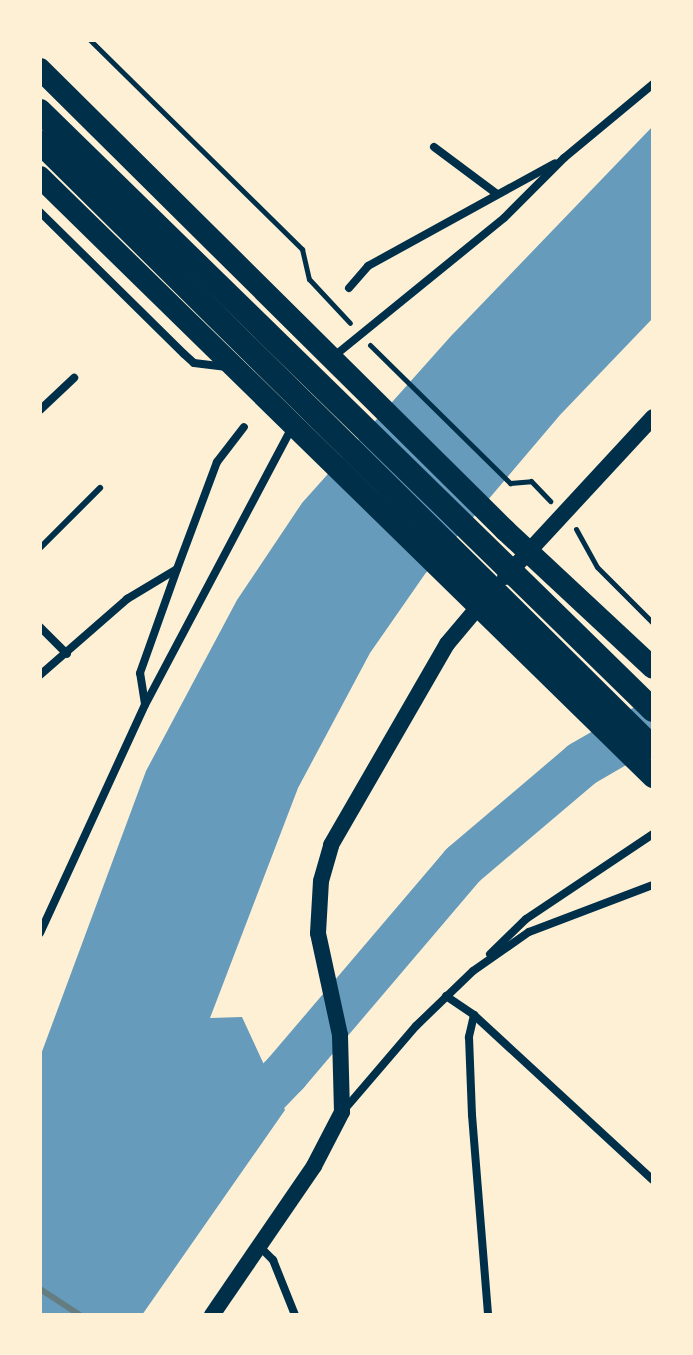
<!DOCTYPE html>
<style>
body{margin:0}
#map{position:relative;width:693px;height:1355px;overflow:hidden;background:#fdf0d5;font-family:"Exo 2",sans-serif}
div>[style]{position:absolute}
.water>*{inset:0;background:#669bbc}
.river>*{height:46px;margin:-23px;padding:0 23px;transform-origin:23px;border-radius:23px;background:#669bbc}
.path>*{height:5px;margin:-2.5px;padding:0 2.5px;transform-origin:2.5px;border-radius:2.5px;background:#003049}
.service>*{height:6px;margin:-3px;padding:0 3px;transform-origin:3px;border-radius:3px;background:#003049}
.minor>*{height:8px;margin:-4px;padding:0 4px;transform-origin:4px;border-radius:4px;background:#003049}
.secondary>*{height:16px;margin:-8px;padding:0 8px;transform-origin:8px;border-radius:8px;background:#003049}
.trunk>*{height:22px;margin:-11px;padding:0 11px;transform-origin:11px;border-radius:11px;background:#003049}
.motorway>*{height:24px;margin:-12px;padding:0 12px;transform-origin:12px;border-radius:12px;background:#003049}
.rail>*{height:6px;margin:-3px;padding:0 3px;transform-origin:3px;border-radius:3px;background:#657d81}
span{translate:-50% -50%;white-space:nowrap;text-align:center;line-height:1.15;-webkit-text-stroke:8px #fdf0d5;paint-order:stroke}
.frame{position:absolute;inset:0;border:42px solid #fdf0d5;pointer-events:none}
</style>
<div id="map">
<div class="water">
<i style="clip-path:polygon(653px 126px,653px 318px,560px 415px,425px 574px,370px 653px,298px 788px,210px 1018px,242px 1017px,285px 1110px,142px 1315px,40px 1315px,40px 1057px,146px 771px,237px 600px,302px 503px,451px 336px)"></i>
</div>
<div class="river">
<i style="left:230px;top:1131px;width:81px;rotate:-46deg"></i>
<i style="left:286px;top:1073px;width:273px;rotate:-49.6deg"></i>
<i style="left:463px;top:865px;width:156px;rotate:-40.3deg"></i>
<i style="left:582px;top:764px;width:82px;rotate:-30deg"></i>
</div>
<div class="path">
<i style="left:90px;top:40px;width:298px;rotate:44.6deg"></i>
<i style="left:302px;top:249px;width:31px;rotate:77deg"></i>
<i style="left:309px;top:279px;width:60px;rotate:47deg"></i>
<i style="left:370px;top:345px;width:197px;rotate:44.6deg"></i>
<i style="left:510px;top:483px;width:21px;rotate:-5deg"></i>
<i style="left:531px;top:481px;width:28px;rotate:46deg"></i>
<i style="left:576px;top:529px;width:43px;rotate:61.1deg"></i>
<i style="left:597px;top:567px;width:79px;rotate:45deg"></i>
</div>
<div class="service">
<i style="left:40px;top:548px;width:85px;rotate:-45deg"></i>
</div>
<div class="minor">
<i style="left:434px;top:147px;width:79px;rotate:36.7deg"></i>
<i style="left:40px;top:212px;width:202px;rotate:44.6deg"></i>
<i style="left:184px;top:354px;width:13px;rotate:42deg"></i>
<i style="left:194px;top:363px;width:31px;rotate:7deg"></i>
<i style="left:349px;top:288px;width:29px;rotate:-49deg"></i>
<i style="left:368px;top:266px;width:213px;rotate:-28.8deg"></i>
<i style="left:333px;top:357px;width:220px;rotate:-39.1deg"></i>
<i style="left:504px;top:218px;width:85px;rotate:-45deg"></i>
<i style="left:564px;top:158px;width:116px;rotate:-39.7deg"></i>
<i style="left:40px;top:410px;width:47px;rotate:-43.3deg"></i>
<i style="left:40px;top:627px;width:38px;rotate:45deg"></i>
<i style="left:40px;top:675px;width:116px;rotate:-41.1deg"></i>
<i style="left:127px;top:599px;width:58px;rotate:-31deg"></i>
<i style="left:145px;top:704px;width:31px;rotate:-99deg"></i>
<i style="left:140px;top:673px;width:110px;rotate:-70.4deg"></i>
<i style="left:177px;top:569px;width:114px;rotate:-69.5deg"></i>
<i style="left:217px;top:462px;width:44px;rotate:-52.4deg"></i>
<i style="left:40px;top:933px;width:251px;rotate:-65.3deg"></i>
<i style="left:145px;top:705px;width:317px;rotate:-62.1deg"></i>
<i style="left:490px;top:954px;width:50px;rotate:-44.2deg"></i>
<i style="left:526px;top:919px;width:153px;rotate:-33.8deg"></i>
<i style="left:446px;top:996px;width:34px;rotate:34deg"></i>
<i style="left:474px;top:1015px;width:243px;rotate:42.7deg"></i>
<i style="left:474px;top:1015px;width:23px;rotate:103deg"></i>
<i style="left:469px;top:1037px;width:78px;rotate:87.8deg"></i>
<i style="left:472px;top:1115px;width:201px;rotate:85.4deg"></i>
<i style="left:344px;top:1110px;width:111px;rotate:-49.4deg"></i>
<i style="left:416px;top:1026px;width:79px;rotate:-44deg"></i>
<i style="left:473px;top:971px;width:68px;rotate:-34.9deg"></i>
<i style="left:529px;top:932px;width:133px;rotate:-20.8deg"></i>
<i style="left:259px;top:1246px;width:20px;rotate:45deg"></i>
<i style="left:273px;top:1260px;width:59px;rotate:68.2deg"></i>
</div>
<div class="secondary">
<i style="left:505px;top:577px;width:218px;rotate:-47.2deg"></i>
<i style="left:212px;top:1315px;width:181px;rotate:-55.6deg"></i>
<i style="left:314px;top:1166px;width:61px;rotate:-62.6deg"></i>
<i style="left:342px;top:1112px;width:77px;rotate:-91.5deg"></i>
<i style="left:340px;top:1035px;width:104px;rotate:-102.2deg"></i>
<i style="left:318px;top:933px;width:52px;rotate:-86.7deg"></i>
<i style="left:321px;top:881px;width:37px;rotate:-74deg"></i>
<i style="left:331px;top:845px;width:232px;rotate:-60deg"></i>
<i style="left:447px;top:644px;width:57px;rotate:-49.9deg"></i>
</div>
<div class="trunk">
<i style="left:40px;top:69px;width:655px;rotate:44.75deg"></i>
<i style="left:505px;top:530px;width:202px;rotate:43deg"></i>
<i style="left:40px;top:177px;width:858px;rotate:44.39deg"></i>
</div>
<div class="motorway">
<i style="left:40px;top:111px;width:857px;rotate:44.34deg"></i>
<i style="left:40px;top:142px;width:862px;rotate:44.67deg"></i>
</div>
<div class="rail">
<i style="left:40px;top:1289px;width:48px;rotate:33deg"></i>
</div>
<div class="frame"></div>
</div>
